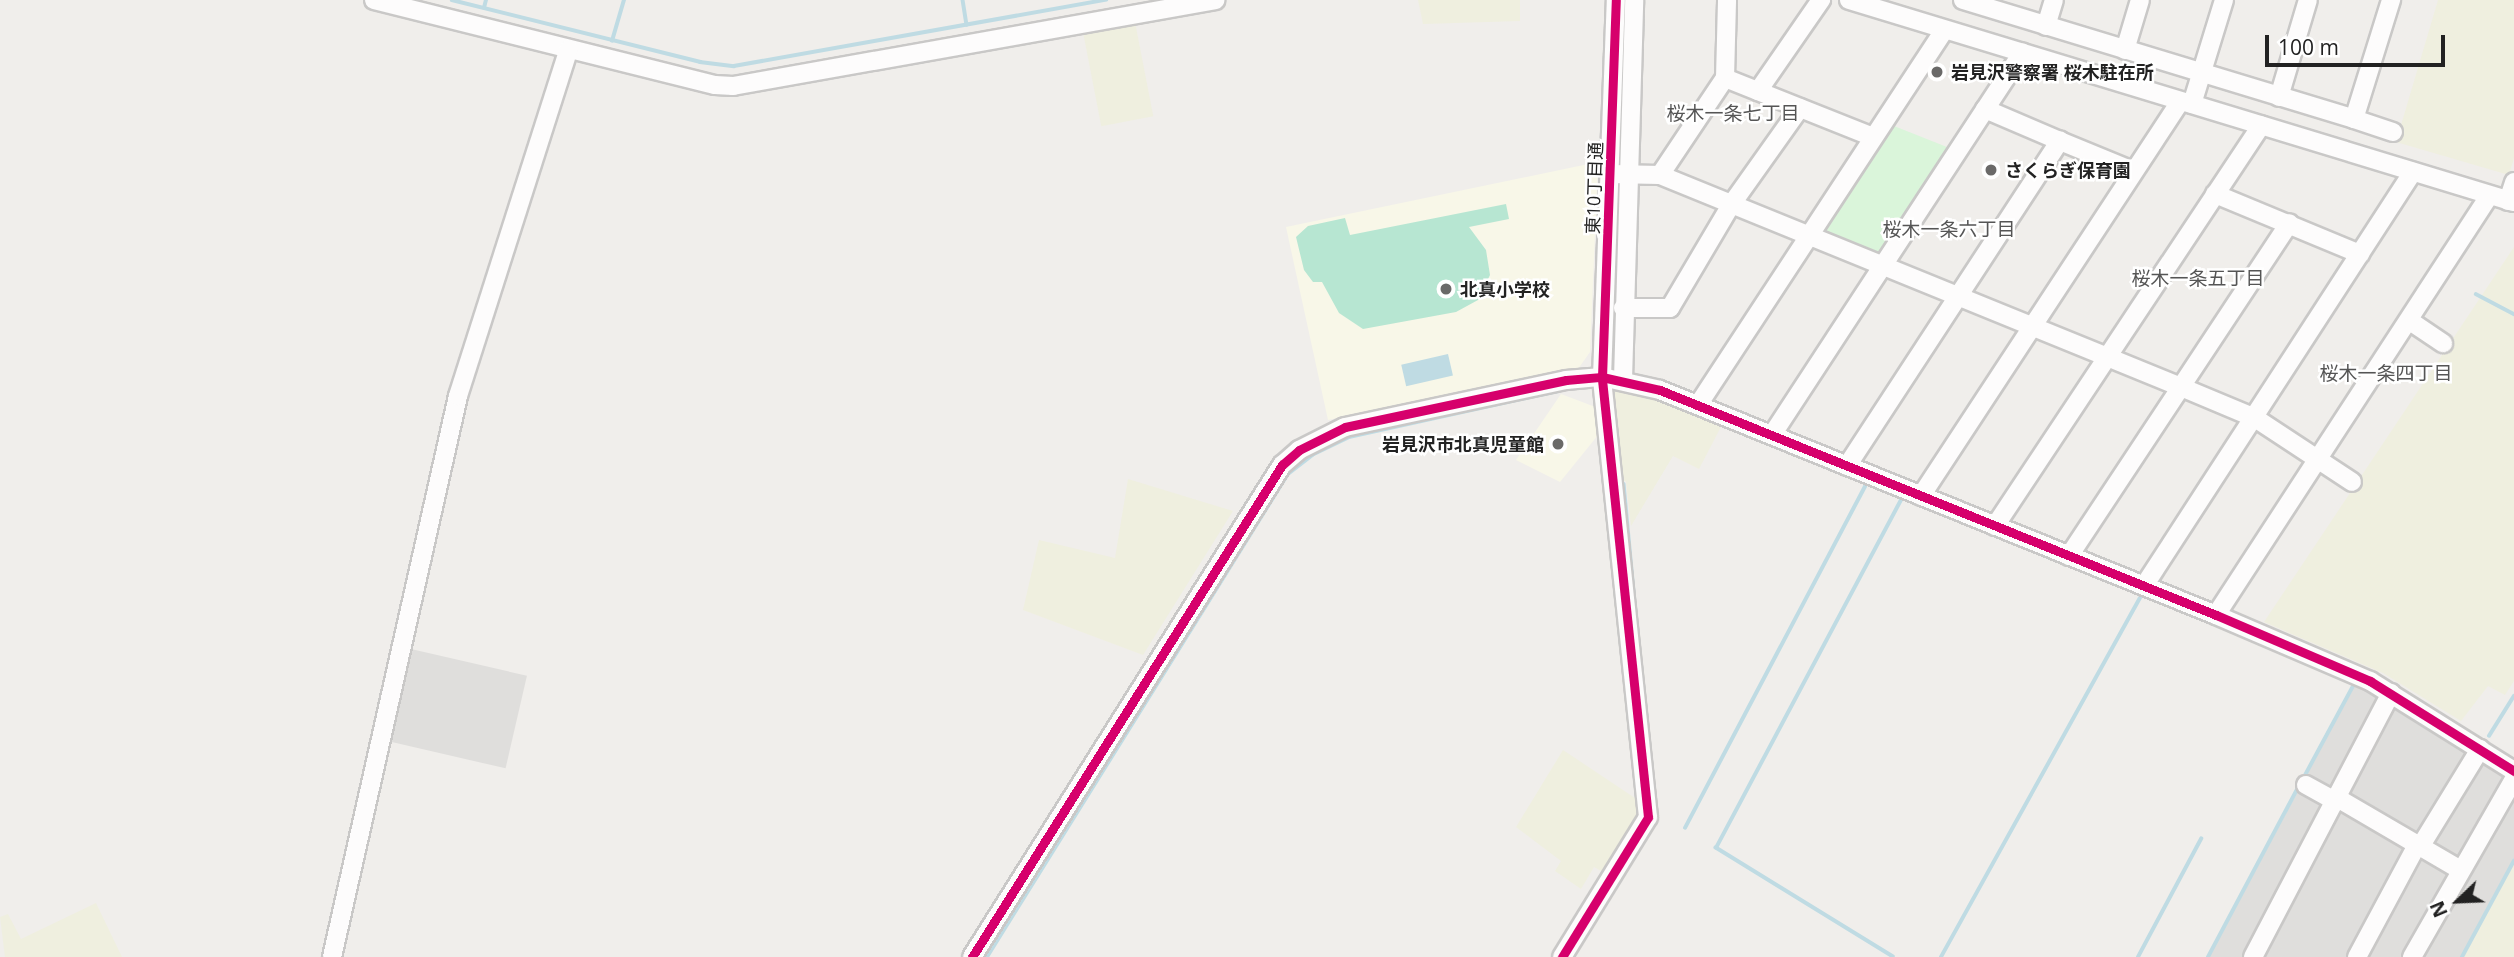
<!DOCTYPE html>
<meta charset="utf-8">
<style>
body{margin:0}
#map{position:relative;width:2514px;height:957px;overflow:hidden;background:#f0eeeb;font-family:"Open Sans","Noto Sans JP",sans-serif}
div>[style]{position:absolute}
.residential>*{inset:0;background:#dfdedc;transform-origin:0 0}
.education>*{inset:0;background:#f8f7e8}
.farmland>*{inset:0;background:#efefdf;transform-origin:0 0}
.park>*{inset:0;background:#daf5da}
.pitch>*{inset:0;background:#b7e6d2}
.water>*{inset:0;background:#bfdbe3;transform-origin:0 0}
.stream>*{height:3.5px;margin:-1.75px;padding:0 1.75px;transform-origin:1.75px;border-radius:1.75px;background:#bfdbe3}
.roads{filter:drop-shadow(2px 0 #c9c8c7) drop-shadow(-2px 0 #c9c8c7) drop-shadow(0 2px #c9c8c7) drop-shadow(0 -2px #c9c8c7)}
.minor>*{height:18px;margin:-9px;padding:0 9px;transform-origin:9px;border-radius:9px;background:#fdfcfc}
.cycleway>*{height:9px;margin:-4.5px;padding:0 4.5px;transform-origin:4.5px;border-radius:4.5px;background:#d6006c}
.dots>*{width:19px;height:19px;translate:-50% -50%;box-sizing:border-box;border:4px solid #fff;border-radius:50%}
span{translate:-50% -50%;white-space:nowrap;text-align:center;line-height:1.15;-webkit-text-stroke:5px #fff;paint-order:stroke}
.poi-label{font-size:18px;color:#222;font-weight:700}
.left{translate:0 -50%;text-align:left}
.right{translate:-100% -50%;text-align:right}
.street-label{font-size:18px;color:#222}
.neighbourhood-label{font-size:19px;color:#555}
.north{position:absolute;left:2423px;top:866px;width:70px;height:70px;-webkit-text-stroke:5px #fff;paint-order:stroke;rotate:247deg;font-size:19px;font-weight:700;line-height:28px;text-align:center;color:#222}
.north::after{content:'';display:block;margin:auto;width:24px;height:32px;background:#222;clip-path:polygon(50% 0,100% 100%,50% 72%,0 100%)}
.scale{position:absolute;left:2265px;top:35px;width:180px;height:32px;box-sizing:border-box;border:4px solid #222;border-top:0;padding-left:9px;font-size:21px;line-height:24px;white-space:nowrap;color:#222;-webkit-text-stroke:5px #fff;paint-order:stroke}
</style>
<div id="map">
<div class="residential">
<i style="left:411px;top:649px;width:119px;height:95px;rotate:13deg"></i>
<i style="clip-path:polygon(2356px 683px,2398px 702px,2514px 778px,2514px 859px,2461px 957px,2209px 957px)"></i>
</div>
<div class="education">
<i style="clip-path:polygon(1598px 162px,1590px 352px,1578px 369px,1328px 420px,1286px 227px)"></i>
<i style="clip-path:polygon(1561px 394px,1598px 408px,1603px 429px,1560px 482px,1516px 460px)"></i>
</div>
<div class="farmland">
<i style="clip-path:polygon(1418px 0,1520px 0,1520px 21px,1423px 24px)"></i>
<i style="clip-path:polygon(2438px 0,2514px 0,2514px 158px,2509px 175px,2396px 142px)"></i>
<i style="left:1135px;top:22px;width:96px;height:53px;rotate:79deg"></i>
<i style="clip-path:polygon(2514px 247px,2514px 681px,2505px 695px,2488px 686px,2461px 721px,2383px 673px,2264px 622px)"></i>
<i style="clip-path:polygon(1616px 383px,1724px 421px,1699px 469px,1673px 456px,1631px 526px,1626px 481px,1619px 481px,1607px 387px)"></i>
<i style="clip-path:polygon(1128px 479px,1233px 511px,1143px 655px,1023px 610px,1039px 540px,1115px 558px)"></i>
<i style="clip-path:polygon(1563px 750px,1641px 802px,1637px 816px,1603px 872px,1594px 867px,1581px 889px,1555px 871px,1561px 861px,1516px 827px)"></i>
<i style="clip-path:polygon(2514px 859px,2514px 957px,2461px 957px)"></i>
<i style="clip-path:polygon(96px 903px,122px 957px,5px 957px,0 917px,8px 914px,21px 939px)"></i>
</div>
<div class="park">
<i style="clip-path:polygon(1884px 122px,1957px 151px,1881px 267px,1808px 238px)"></i>
</div>
<div class="pitch">
<i style="clip-path:polygon(1506px 204px,1509px 219px,1469px 227px,1486px 250px,1490px 275px,1478px 300px,1456px 312px,1363px 329px,1339px 313px,1322px 282px,1313px 282px,1304px 270px,1296px 237px,1308px 226px,1345px 218px,1350px 235px)"></i>
</div>
<div class="water">
<i style="left:1448px;top:354px;width:22px;height:48px;rotate:77deg"></i>
</div>
<div class="stream">
<i style="left:452px;top:0;width:256px;rotate:14deg"></i>
<i style="left:700px;top:62px;width:34px;rotate:7deg"></i>
<i style="left:734px;top:66px;width:378px;rotate:-10.1deg"></i>
<i style="left:963px;top:0;width:25px;rotate:81deg"></i>
<i style="left:484px;top:8px;width:8px;rotate:-76deg"></i>
<i style="left:612px;top:41px;width:43px;rotate:-73.7deg"></i>
<i style="left:2476px;top:294px;width:43px;rotate:27.8deg"></i>
<i style="left:1624px;top:484px;width:336px;rotate:84.7deg"></i>
<i style="left:2489px;top:736px;width:47px;rotate:-58deg"></i>
<i style="left:2303px;top:779px;width:106px;rotate:-61.7deg"></i>
<i style="left:1685px;top:828px;width:386px;rotate:-62.2deg"></i>
<i style="left:987px;top:957px;width:569px;rotate:-58.07deg"></i>
<i style="left:1288px;top:474px;width:31px;rotate:-38deg"></i>
<i style="left:1312px;top:455px;width:41px;rotate:-25.9deg"></i>
<i style="left:1349px;top:437px;width:215px;rotate:-12.4deg"></i>
<i style="left:1893px;top:957px;width:208px;rotate:-148.4deg"></i>
<i style="left:1716px;top:848px;width:394px;rotate:-62deg"></i>
<i style="left:1941px;top:957px;width:410px;rotate:-61deg"></i>
<i style="left:2138px;top:957px;width:134px;rotate:-61.9deg"></i>
<i style="left:2208px;top:957px;width:194px;rotate:-62deg"></i>
<i style="left:2462px;top:957px;width:109px;rotate:-61.6deg"></i>
</div>
<div class="roads">
<div class="minor">
<i style="left:374px;top:0;width:351px;rotate:14deg"></i>
<i style="left:715px;top:85px;width:18px;rotate:3deg"></i>
<i style="left:733px;top:86px;width:490px;rotate:-10.1deg"></i>
<i style="left:1849px;top:0;width:695px;rotate:16.9deg"></i>
<i style="left:1963px;top:0;width:409px;rotate:16.9deg"></i>
<i style="left:2354px;top:119px;width:125px;rotate:-72.7deg"></i>
<i style="left:2046px;top:26px;width:27px;rotate:-73deg"></i>
<i style="left:2125px;top:50px;width:52px;rotate:-73.3deg"></i>
<i style="left:1725px;top:78px;width:159px;rotate:21.7deg"></i>
<i style="left:1758px;top:91px;width:111px;rotate:-55.3deg"></i>
<i style="left:2279px;top:97px;width:101px;rotate:-73.4deg"></i>
<i style="left:2192px;top:104px;width:109px;rotate:-72.9deg"></i>
<i style="left:1985px;top:109px;width:82px;rotate:23.1deg"></i>
<i style="left:2354px;top:119px;width:41px;rotate:18.4deg"></i>
<i style="left:1611px;top:174px;width:49px;rotate:1.2deg"></i>
<i style="left:1660px;top:175px;width:562px;rotate:22.14deg"></i>
<i style="left:2181px;top:387px;width:80px;rotate:22.7deg"></i>
<i style="left:2255px;top:418px;width:116px;rotate:33.4deg"></i>
<i style="left:1660px;top:175px;width:117px;rotate:-56.2deg"></i>
<i style="left:1725px;top:78px;width:78px;rotate:-88.5deg"></i>
<i style="left:2215px;top:194px;width:157px;rotate:22.5deg"></i>
<i style="left:2508px;top:201px;width:20px;rotate:-72deg"></i>
<i style="left:1623px;top:308px;width:47px"></i>
<i style="left:1670px;top:308px;width:120px;rotate:-59.4deg"></i>
<i style="left:1731px;top:205px;width:119px;rotate:-54.6deg"></i>
<i style="left:2410px;top:321px;width:40px;rotate:34deg"></i>
<i style="left:1623px;top:379px;width:379px;rotate:-88.3deg"></i>
<i style="left:1698px;top:405px;width:448px;rotate:-56.7deg"></i>
<i style="left:1772px;top:435px;width:457px;rotate:-56.8deg"></i>
<i style="left:1847px;top:466px;width:389px;rotate:-56.8deg"></i>
<i style="left:2060px;top:141px;width:79px;rotate:22.3deg"></i>
<i style="left:1921px;top:496px;width:472px;rotate:-56.7deg"></i>
<i style="left:1995px;top:526px;width:481px;rotate:-56.4deg"></i>
<i style="left:2069px;top:556px;width:399px;rotate:-56.5deg"></i>
<i style="left:2144px;top:586px;width:494px;rotate:-57deg"></i>
<i style="left:2216px;top:615px;width:500px;rotate:-56.91deg"></i>
<i style="left:2306px;top:785px;width:35px;rotate:29deg"></i>
<i style="left:2339px;top:799px;width:139px;rotate:30.3deg"></i>
<i style="left:2420px;top:847px;width:115px;rotate:-58.5deg"></i>
<i style="left:332px;top:957px;width:575px;rotate:-77.34deg"></i>
<i style="left:458px;top:396px;width:364px;rotate:-72.3deg"></i>
<i style="left:972px;top:957px;width:582px;rotate:-57.79deg"></i>
<i style="left:1282px;top:465px;width:23px;rotate:-41deg"></i>
<i style="left:1299px;top:450px;width:51px;rotate:-26.6deg"></i>
<i style="left:1345px;top:427px;width:226px;rotate:-12deg"></i>
<i style="left:1566px;top:380px;width:36px;rotate:-5deg"></i>
<i style="left:1602px;top:377px;width:59px;rotate:12.6deg"></i>
<i style="left:1660px;top:390px;width:600px;rotate:22.03deg"></i>
<i style="left:2216px;top:615px;width:168px;rotate:23.2deg"></i>
<i style="left:2370px;top:681px;width:170px;rotate:32deg"></i>
<i style="left:1562px;top:957px;width:164px;rotate:-58.4deg"></i>
<i style="left:1648px;top:817px;width:442px;rotate:-96deg"></i>
<i style="left:1602px;top:377px;width:377px;rotate:-87.9deg"></i>
<i style="left:2253px;top:957px;width:298px;rotate:-62.4deg"></i>
<i style="left:2357px;top:957px;width:127px;rotate:-61.8deg"></i>
<i style="left:2412px;top:957px;width:205px;rotate:-60.2deg"></i>
</div>
</div>
<div class="cycleway">
<i style="left:972px;top:957px;width:582px;rotate:-57.79deg"></i>
<i style="left:1282px;top:465px;width:23px;rotate:-41deg"></i>
<i style="left:1299px;top:450px;width:51px;rotate:-26.6deg"></i>
<i style="left:1345px;top:427px;width:226px;rotate:-12deg"></i>
<i style="left:1566px;top:380px;width:36px;rotate:-5deg"></i>
<i style="left:1602px;top:377px;width:59px;rotate:12.6deg"></i>
<i style="left:1660px;top:390px;width:600px;rotate:22.03deg"></i>
<i style="left:2216px;top:615px;width:168px;rotate:23.2deg"></i>
<i style="left:2370px;top:681px;width:170px;rotate:32deg"></i>
<i style="left:1562px;top:957px;width:164px;rotate:-58.4deg"></i>
<i style="left:1648px;top:817px;width:442px;rotate:-96deg"></i>
<i style="left:1602px;top:377px;width:377px;rotate:-87.9deg"></i>
</div>
<div class="dots">
<i style="left:1937px;top:72px;background:#6a6968"></i>
<i style="left:1991px;top:170px;background:#6a6968"></i>
<i style="left:1446px;top:289px;background:#6a6968"></i>
<i style="left:1558px;top:444px;background:#6a6968"></i>
</div>
<div class="poi-label">
<span class="left" style="left:1951px;top:72px">岩見沢警察署 桜木駐在所</span>
<span class="left" style="left:2005px;top:170px">さくらぎ保育園</span>
<span class="left" style="left:1460px;top:289px">北真小学校</span>
<span class="right" style="left:1544px;top:444px">岩見沢市北真児童館</span>
</div>
<div class="street-label">
<span style="left:1594px;top:188px;rotate:-88deg">東10丁目通</span>
</div>
<div class="neighbourhood-label">
<span style="left:1733px;top:114px">桜木一条七丁目</span>
<span style="left:1949px;top:230px">桜木一条六丁目</span>
<span style="left:2198px;top:279px">桜木一条五丁目</span>
<span style="left:2386px;top:374px">桜木一条四丁目</span>
</div>
<div class="north">N</div>
<div class="scale">100 m</div>
</div>
